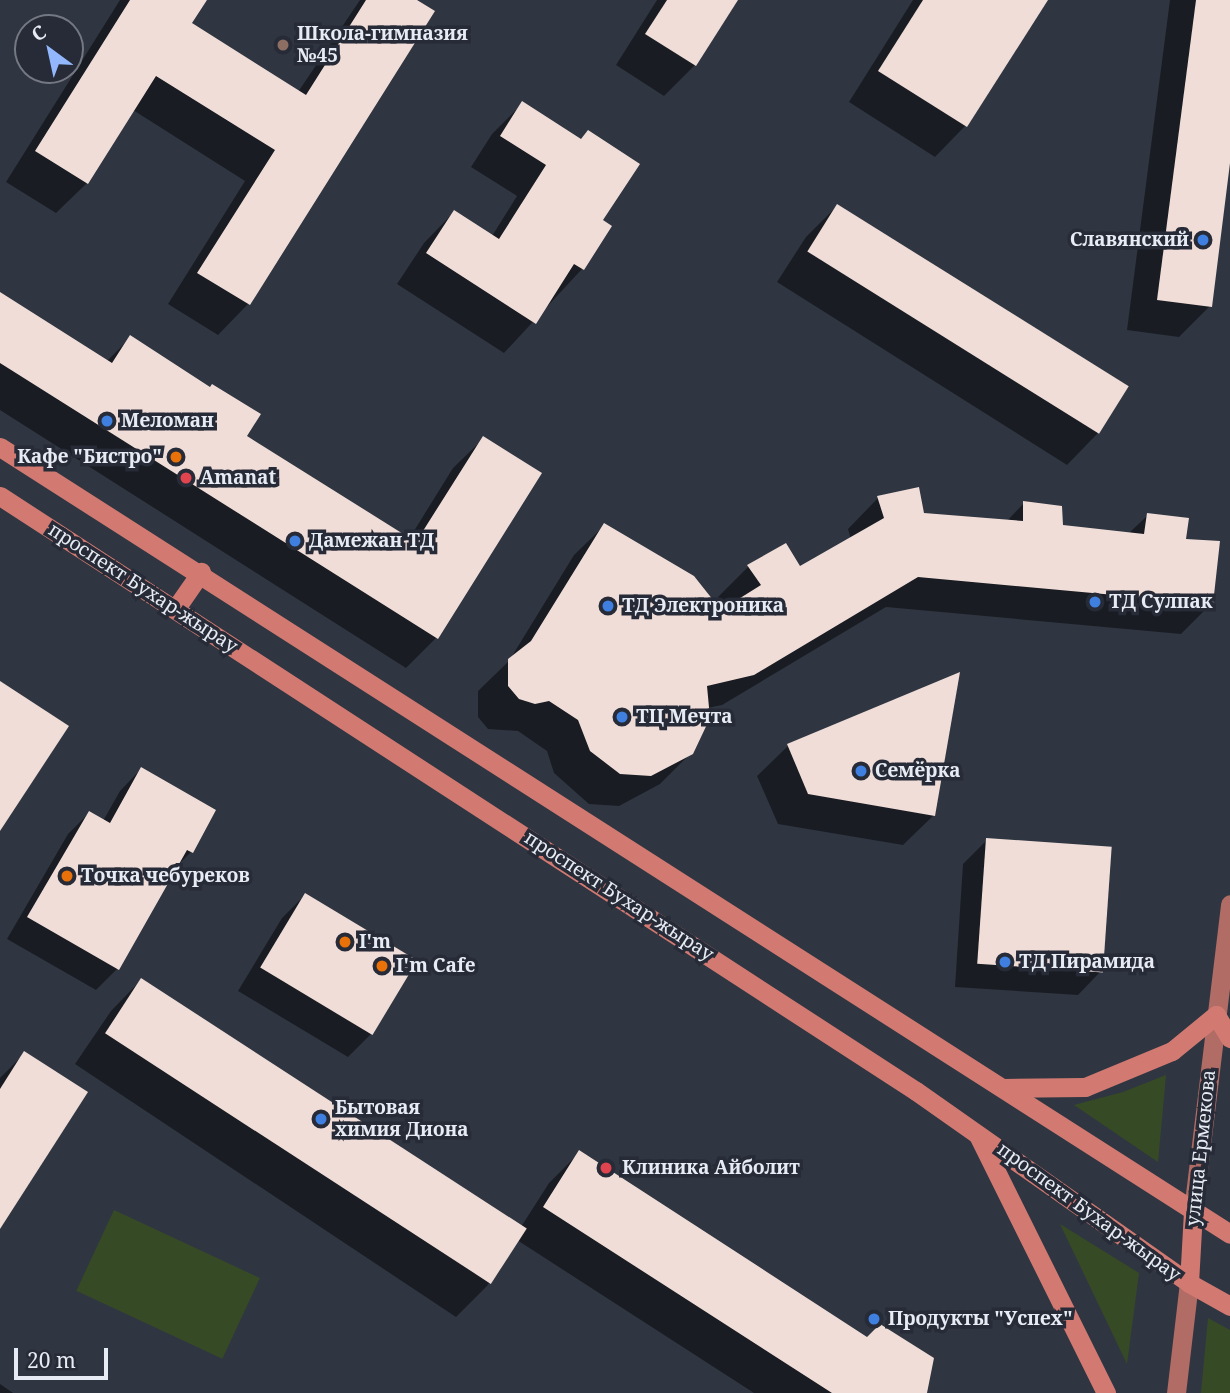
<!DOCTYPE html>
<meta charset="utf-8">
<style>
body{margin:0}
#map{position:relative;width:1230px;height:1393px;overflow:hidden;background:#2f3641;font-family:"Noto Serif",serif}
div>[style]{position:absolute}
.green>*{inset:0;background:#374a26;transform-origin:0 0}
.shadow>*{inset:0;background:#0007}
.building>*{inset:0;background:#f0ddd8;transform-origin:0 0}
.secondary>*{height:19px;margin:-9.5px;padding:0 9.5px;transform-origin:9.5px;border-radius:9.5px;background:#b16c65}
.primary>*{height:19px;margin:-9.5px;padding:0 9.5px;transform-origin:9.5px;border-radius:9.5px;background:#d27a72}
.dots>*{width:19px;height:19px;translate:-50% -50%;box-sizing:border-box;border:4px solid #262b37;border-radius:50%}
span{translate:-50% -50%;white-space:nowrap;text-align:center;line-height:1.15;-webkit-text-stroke:7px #262b37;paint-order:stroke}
.poi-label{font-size:19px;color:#e7ebf3;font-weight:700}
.left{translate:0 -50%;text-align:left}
.right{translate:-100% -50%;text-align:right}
.street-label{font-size:19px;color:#e7ebf3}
.north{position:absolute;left:14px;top:14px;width:70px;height:70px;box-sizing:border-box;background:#262b37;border:2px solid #737882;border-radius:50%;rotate:327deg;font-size:19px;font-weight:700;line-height:28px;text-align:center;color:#e7ebf3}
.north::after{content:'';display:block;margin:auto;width:24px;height:32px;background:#92b7fd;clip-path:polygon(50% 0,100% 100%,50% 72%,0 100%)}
.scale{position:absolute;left:14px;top:1348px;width:94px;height:32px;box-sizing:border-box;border:4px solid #e7ebf3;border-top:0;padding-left:9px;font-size:21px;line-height:24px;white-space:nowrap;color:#e7ebf3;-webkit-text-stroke:5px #262b37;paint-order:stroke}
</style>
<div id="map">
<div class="green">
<i style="clip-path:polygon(1166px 1075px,1158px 1162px,1074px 1105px,1123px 1092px)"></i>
<i style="left:114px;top:1210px;width:161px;height:89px;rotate:25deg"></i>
<i style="clip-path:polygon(1060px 1224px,1139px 1273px,1127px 1364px)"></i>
<i style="clip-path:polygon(1208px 1318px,1230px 1330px,1230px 1393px,1201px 1393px)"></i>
</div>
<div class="shadow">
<i style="clip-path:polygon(120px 0,205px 0,190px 24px,298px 92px,360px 0,414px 0,433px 12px,248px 304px,218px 335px,168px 304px,245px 181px,133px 110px,87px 183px,56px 213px,6px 182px)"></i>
<i style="clip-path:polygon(657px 0,736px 0,695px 65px,664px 96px,616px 65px)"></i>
<i style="clip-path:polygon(913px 0,1046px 0,965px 126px,935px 157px,849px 102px)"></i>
<i style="clip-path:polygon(1170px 0,1230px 0,1230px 149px,1210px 306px,1179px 337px,1127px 330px)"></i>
<i style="clip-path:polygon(522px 104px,601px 221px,582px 269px,504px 353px,397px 284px,424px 243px,454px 212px,492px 236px,517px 196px,471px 167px,492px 134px)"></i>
<i style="clip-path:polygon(837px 206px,1126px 389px,1097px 434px,1067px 465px,777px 282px,806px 237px)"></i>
<i style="clip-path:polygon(0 294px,106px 362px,130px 338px,209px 388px,244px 436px,409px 539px,453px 468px,483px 439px,436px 638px,406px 668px,0 410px)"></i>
<i style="clip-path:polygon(878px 498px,923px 515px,1006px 522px,1024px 503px,1061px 527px,1128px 534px,1148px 515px,1184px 541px,1212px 603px,1181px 634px,886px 607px,722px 705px,707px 708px,691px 753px,660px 784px,619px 806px,589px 804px,554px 773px,547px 751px,518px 731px,488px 729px,478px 717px,478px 691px,509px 661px,574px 555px,605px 525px,720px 612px,726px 609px,718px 597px,749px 566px,799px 568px,851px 539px,848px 529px)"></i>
<i style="clip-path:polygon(788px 746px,934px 815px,903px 845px,778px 824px,757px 776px)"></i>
<i style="clip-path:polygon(141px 769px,191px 852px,175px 868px,117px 969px,96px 990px,7px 939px,68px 834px,89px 813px,103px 821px,120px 791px)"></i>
<i style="clip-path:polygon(987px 840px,1101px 971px,1078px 995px,955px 987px,963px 864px)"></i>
<i style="clip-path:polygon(305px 895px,371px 1034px,348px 1057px,238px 991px,282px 918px)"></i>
<i style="clip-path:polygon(141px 980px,519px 1230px,549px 1183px,580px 1152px,925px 1393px,754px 1393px,517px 1240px,487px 1286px,456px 1317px,75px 1064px,111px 1011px)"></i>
<i style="clip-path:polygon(24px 1054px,0 1226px,0 1078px)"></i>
<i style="clip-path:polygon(0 1384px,13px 1393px,0 1393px)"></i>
</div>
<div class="building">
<i style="clip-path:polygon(130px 0,207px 0,192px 23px,306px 95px,366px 0,417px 0,435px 11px,250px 305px,197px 273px,275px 150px,156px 76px,88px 184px,35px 151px)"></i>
<i style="clip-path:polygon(667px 0,738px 0,696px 66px,645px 34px)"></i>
<i style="clip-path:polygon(923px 0,1048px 0,967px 127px,878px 71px)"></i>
<i style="clip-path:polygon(1196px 0,1230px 0,1230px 163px,1212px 307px,1157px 300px)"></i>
<i style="clip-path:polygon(522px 101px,581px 139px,588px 130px,640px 164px,603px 220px,612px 226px,584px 270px,574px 264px,536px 324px,426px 253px,454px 210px,499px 239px,546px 165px,500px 136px)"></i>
<i style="left:837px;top:204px;width:344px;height:56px;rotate:32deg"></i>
<i style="clip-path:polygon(0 292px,112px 363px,130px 335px,210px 387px,212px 384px,261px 414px,247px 436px,416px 542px,483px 436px,542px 473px,438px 639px,0 363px)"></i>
<i style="clip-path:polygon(919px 487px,924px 513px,1023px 521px,1023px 501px,1062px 506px,1063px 525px,1144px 534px,1147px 513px,1189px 518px,1186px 539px,1220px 541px,1213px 604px,918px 577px,754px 675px,707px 686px,710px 718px,693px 754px,651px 776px,620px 774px,590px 751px,578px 720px,549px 701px,535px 704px,519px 699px,508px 686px,508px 659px,531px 641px,604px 523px,694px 576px,721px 610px,761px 585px,747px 565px,786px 543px,800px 566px,884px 518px,877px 496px)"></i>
<i style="clip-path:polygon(960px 672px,935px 816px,808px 794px,787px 744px)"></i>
<i style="clip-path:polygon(0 681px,69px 726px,0 831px)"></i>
<i style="clip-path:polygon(141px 767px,216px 810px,193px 853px,187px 850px,119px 970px,27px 917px,89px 811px,110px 823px)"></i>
<i style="left:986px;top:838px;width:126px;height:126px;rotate:4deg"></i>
<i style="left:305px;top:893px;width:131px;height:87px;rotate:31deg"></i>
<i style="left:141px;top:978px;width:460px;height:66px;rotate:33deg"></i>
<i style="clip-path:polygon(24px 1051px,88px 1092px,0 1229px,0 1089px)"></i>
<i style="clip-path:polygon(579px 1150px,867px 1337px,880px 1324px,934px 1358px,927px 1393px,832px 1393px,543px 1207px)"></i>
</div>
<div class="secondary">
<i style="left:1193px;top:1211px;width:309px;rotate:-83.1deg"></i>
<i style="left:1176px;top:1393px;width:111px;rotate:-83.3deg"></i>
</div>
<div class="primary">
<i style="left:0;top:447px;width:1460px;rotate:32.61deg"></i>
<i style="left:0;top:496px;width:1092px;rotate:33.01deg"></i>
<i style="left:916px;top:1091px;width:334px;rotate:35.1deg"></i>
<i style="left:1189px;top:1283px;width:47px;rotate:29.3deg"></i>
<i style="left:176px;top:608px;width:44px;rotate:-55.2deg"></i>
<i style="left:1003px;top:1088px;width:82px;rotate:-0.7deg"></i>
<i style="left:1085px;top:1087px;width:94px;rotate:-22.5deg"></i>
<i style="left:1172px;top:1051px;width:57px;rotate:-39.3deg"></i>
<i style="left:1216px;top:1015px;width:27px;rotate:59deg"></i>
<i style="left:978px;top:1135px;width:288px;rotate:63.6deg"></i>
<i style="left:1189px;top:1283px;width:72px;rotate:-86.8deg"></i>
</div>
<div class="dots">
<i style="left:283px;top:45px;background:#8d6e63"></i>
<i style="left:1203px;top:240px;background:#3f7fe0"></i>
<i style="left:107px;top:421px;background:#3f7fe0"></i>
<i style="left:176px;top:457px;background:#e8710a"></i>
<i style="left:186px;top:478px;background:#e0444e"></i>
<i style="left:295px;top:541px;background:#3f7fe0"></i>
<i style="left:1095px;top:602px;background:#3f7fe0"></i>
<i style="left:608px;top:606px;background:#3f7fe0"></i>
<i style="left:622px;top:717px;background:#3f7fe0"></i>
<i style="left:861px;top:771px;background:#3f7fe0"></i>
<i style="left:67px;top:876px;background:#e8710a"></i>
<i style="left:345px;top:942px;background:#e8710a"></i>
<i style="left:1005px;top:962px;background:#3f7fe0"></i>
<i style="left:382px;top:966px;background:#e8710a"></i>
<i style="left:321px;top:1119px;background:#3f7fe0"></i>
<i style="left:606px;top:1168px;background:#e0444e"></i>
<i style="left:874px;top:1319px;background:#3f7fe0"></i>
</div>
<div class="poi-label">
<span class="left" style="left:297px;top:45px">Школа-гимназия<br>№45</span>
<span class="right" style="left:1189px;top:240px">Славянский</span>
<span class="left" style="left:121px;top:421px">Меломан</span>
<span class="right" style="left:162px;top:457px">Кафе "Бистро"</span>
<span class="left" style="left:200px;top:478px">Amanat</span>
<span class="left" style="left:309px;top:541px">Дамежан ТД</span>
<span class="left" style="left:1109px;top:602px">ТД Сулпак</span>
<span class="left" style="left:622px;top:606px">ТД Электроника</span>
<span class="left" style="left:636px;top:717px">ТЦ Мечта</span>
<span class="left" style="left:875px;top:771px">Семёрка</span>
<span class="left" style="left:81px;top:876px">Точка чебуреков</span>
<span class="left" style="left:359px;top:942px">I'm</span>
<span class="left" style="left:1019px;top:962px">ТД Пирамида</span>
<span class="left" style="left:396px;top:966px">I'm Cafe</span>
<span class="left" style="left:335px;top:1119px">Бытовая<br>химия Диона</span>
<span class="left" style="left:622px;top:1168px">Клиника Айболит</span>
<span class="left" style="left:888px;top:1319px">Продукты "Успех"</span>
</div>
<div class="street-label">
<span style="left:143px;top:588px;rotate:33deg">проспект Бухар-жырау</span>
<span style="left:619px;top:896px;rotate:33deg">проспект Бухар-жырау</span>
<span style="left:1201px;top:1148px;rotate:-84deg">улица Ермекова</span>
<span style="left:1089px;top:1212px;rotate:36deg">проспект Бухар-жырау</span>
</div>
<div class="north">С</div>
<div class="scale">20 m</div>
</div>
